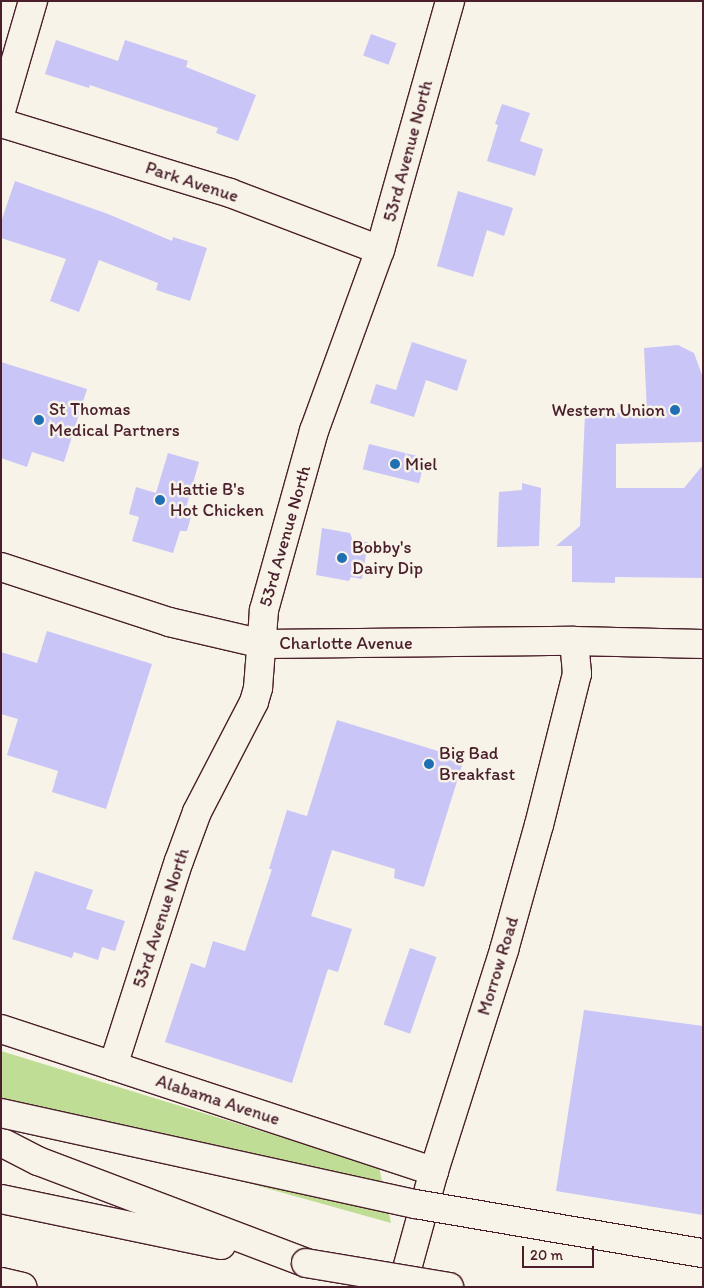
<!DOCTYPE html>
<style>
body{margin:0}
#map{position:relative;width:704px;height:1288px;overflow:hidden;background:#f7f3e8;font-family:Itim,sans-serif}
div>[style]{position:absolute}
.green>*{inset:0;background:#c0dd95}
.building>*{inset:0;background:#c9c5f7;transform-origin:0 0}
.roads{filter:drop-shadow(1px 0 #4a1f2b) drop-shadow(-1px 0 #4a1f2b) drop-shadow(0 1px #4a1f2b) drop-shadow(0 -1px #4a1f2b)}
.minor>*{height:28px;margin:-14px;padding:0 14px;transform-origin:14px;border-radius:14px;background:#f7f3e8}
.tertiary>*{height:28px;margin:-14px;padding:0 14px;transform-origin:14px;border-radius:14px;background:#f7f3e8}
.primary>*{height:28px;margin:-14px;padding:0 14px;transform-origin:14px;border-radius:14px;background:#f7f3e8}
.motorway>*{height:28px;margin:-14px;padding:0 14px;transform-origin:14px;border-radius:14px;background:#f7f3e8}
.bridges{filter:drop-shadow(1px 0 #4a1f2b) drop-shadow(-1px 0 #4a1f2b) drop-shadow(0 1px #4a1f2b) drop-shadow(0 -1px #4a1f2b)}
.motorway-bridge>*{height:28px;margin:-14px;padding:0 14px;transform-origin:14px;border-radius:14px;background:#f7f3e8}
.dots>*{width:14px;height:14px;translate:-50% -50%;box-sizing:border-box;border:2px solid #f7f3e8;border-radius:50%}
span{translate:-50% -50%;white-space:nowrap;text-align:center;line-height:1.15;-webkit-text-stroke:5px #f7f3e8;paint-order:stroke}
.street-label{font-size:18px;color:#4a1f2b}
.poi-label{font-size:18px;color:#4a1f2b}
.left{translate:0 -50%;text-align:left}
.right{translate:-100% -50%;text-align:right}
.frame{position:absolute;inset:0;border:2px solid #4a1f2b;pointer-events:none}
.scale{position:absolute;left:522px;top:1246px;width:72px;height:22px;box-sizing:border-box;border:2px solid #4a1f2b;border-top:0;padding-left:6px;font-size:15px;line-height:18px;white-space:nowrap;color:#4a1f2b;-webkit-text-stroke:4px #f7f3e8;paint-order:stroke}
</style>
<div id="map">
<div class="green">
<i style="clip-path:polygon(1px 1051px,379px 1167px,391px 1223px,1px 1114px)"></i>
</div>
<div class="building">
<i style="left:371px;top:34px;width:27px;height:23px;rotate:20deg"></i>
<i style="clip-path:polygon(56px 40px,118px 61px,125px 40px,188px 61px,186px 67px,256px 95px,238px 141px,216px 133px,218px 128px,90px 85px,89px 88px,45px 74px)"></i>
<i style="clip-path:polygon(502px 104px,530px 113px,520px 141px,543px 149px,535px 176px,487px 161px,498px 125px,495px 124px)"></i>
<i style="clip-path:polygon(15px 181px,108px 214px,172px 241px,173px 237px,207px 248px,190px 301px,156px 290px,158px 283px,99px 260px,79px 312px,50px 301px,66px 259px,1px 238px,1px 222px)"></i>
<i style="clip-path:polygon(458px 191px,513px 208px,504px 236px,487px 230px,473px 277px,437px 266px)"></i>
<i style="clip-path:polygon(412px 342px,467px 360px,457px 391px,426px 380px,414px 417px,370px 403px,376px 384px,396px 390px)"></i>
<i style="clip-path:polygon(678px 345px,694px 353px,703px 378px,703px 442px,616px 444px,616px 488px,684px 488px,703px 465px,703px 578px,615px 577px,615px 583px,572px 582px,572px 546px,556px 546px,580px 526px,585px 414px,647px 412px,644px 348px)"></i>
<i style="clip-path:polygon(1px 362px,87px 389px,64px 462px,32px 452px,27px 467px,1px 458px)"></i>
<i style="left:369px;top:444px;width:58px;height:26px;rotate:14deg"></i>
<i style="clip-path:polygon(168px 453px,199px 462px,186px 508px,193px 509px,187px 531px,180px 531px,173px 553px,132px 541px,139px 517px,129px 514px,136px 487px,156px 493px)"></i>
<i style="clip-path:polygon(522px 483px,541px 488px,539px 546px,497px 547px,499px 492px,522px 490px)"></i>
<i style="clip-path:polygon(322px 528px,350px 533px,353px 541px,368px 542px,362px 579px,351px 577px,349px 581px,316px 575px)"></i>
<i style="clip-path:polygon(47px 631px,152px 664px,106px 809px,52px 792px,58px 771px,7px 755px,18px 719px,1px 714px,1px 652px,37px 663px)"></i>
<i style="clip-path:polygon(337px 720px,464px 759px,424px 887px,394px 878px,395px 869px,332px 850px,311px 916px,352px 929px,338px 972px,328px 969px,292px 1083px,165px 1042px,191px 963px,205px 968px,213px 941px,245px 951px,272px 869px,269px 869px,287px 810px,307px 816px)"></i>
<i style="clip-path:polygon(35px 871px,93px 890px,86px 909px,125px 921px,115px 951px,102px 947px,98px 960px,74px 952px,72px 958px,12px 939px)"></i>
<i style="left:410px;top:948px;width:28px;height:81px;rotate:19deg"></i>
<i style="clip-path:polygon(584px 1010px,703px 1026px,703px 1215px,556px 1191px)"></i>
</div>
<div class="roads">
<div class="minor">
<i style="left:1px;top:111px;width:115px;rotate:-73.8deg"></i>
<i style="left:1px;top:123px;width:239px;rotate:17deg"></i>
<i style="left:230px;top:193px;width:160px;rotate:20.8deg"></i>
<i style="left:113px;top:1066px;width:215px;rotate:-72.2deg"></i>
<i style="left:179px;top:861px;width:52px;rotate:-69.8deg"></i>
<i style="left:197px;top:812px;width:124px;rotate:-62.6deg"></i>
<i style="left:254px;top:702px;width:15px;rotate:-74deg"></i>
<i style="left:258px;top:688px;width:78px;rotate:-85.6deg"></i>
<i style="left:264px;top:610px;width:186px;rotate:-74.4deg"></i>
<i style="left:314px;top:431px;width:193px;rotate:-70deg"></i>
<i style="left:380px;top:250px;width:259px;rotate:-74.3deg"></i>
</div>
<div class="tertiary">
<i style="left:1px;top:1029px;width:456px;rotate:18.2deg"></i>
<i style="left:402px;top:1287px;width:120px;rotate:-74.6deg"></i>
<i style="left:434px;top:1171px;width:232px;rotate:-72.4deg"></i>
<i style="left:504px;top:950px;width:130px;rotate:-74.4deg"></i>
<i style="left:539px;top:825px;width:156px;rotate:-75.9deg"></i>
<i style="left:577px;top:674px;width:33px;rotate:-95deg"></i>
</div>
<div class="primary">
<i style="left:1px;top:567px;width:177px;rotate:18.1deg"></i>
<i style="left:169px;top:622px;width:97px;rotate:13.2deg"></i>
<i style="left:263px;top:644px;width:311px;rotate:-0.6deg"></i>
<i style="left:574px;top:641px;width:129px;rotate:1.3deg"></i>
</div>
<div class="motorway">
<i style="left:1px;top:1142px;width:42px;rotate:27.2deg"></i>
<i style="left:38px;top:1161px;width:287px;rotate:20.8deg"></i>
<i style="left:1px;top:1199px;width:225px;rotate:11.8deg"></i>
<i style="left:1px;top:1282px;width:22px;rotate:13deg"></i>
</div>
</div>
<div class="bridges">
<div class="motorway-bridge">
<i style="left:1px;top:1113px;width:424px;rotate:12.4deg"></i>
<i style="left:415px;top:1204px;width:292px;rotate:9.7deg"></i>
<i style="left:306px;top:1263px;width:145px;rotate:9.5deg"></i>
</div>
</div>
<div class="dots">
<i style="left:675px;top:410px;background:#1f6fb2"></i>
<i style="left:39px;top:420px;background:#1f6fb2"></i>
<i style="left:395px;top:464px;background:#1f6fb2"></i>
<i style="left:160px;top:500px;background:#1f6fb2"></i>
<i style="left:342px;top:558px;background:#1f6fb2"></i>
<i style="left:429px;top:764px;background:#1f6fb2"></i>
</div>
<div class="street-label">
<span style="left:408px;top:151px;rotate:-75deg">53rd Avenue North</span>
<span style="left:192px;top:182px;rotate:18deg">Park Avenue</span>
<span style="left:285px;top:536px;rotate:-74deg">53rd Avenue North</span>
<span style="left:346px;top:643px">Charlotte Avenue</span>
<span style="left:161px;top:918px;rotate:-72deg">53rd Avenue North</span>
<span style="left:498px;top:966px;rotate:-73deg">Morrow Road</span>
<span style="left:218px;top:1100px;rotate:18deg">Alabama Avenue</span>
</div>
<div class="poi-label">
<span class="left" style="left:49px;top:420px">St Thomas<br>Medical Partners</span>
<span class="right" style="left:665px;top:410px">Western Union</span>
<span class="left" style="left:405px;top:464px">Miel</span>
<span class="left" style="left:170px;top:500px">Hattie B's<br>Hot Chicken</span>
<span class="left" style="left:352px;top:558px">Bobby's<br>Dairy Dip</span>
<span class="left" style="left:439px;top:764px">Big Bad<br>Breakfast</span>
</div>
<div class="frame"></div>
<div class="scale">20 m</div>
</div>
